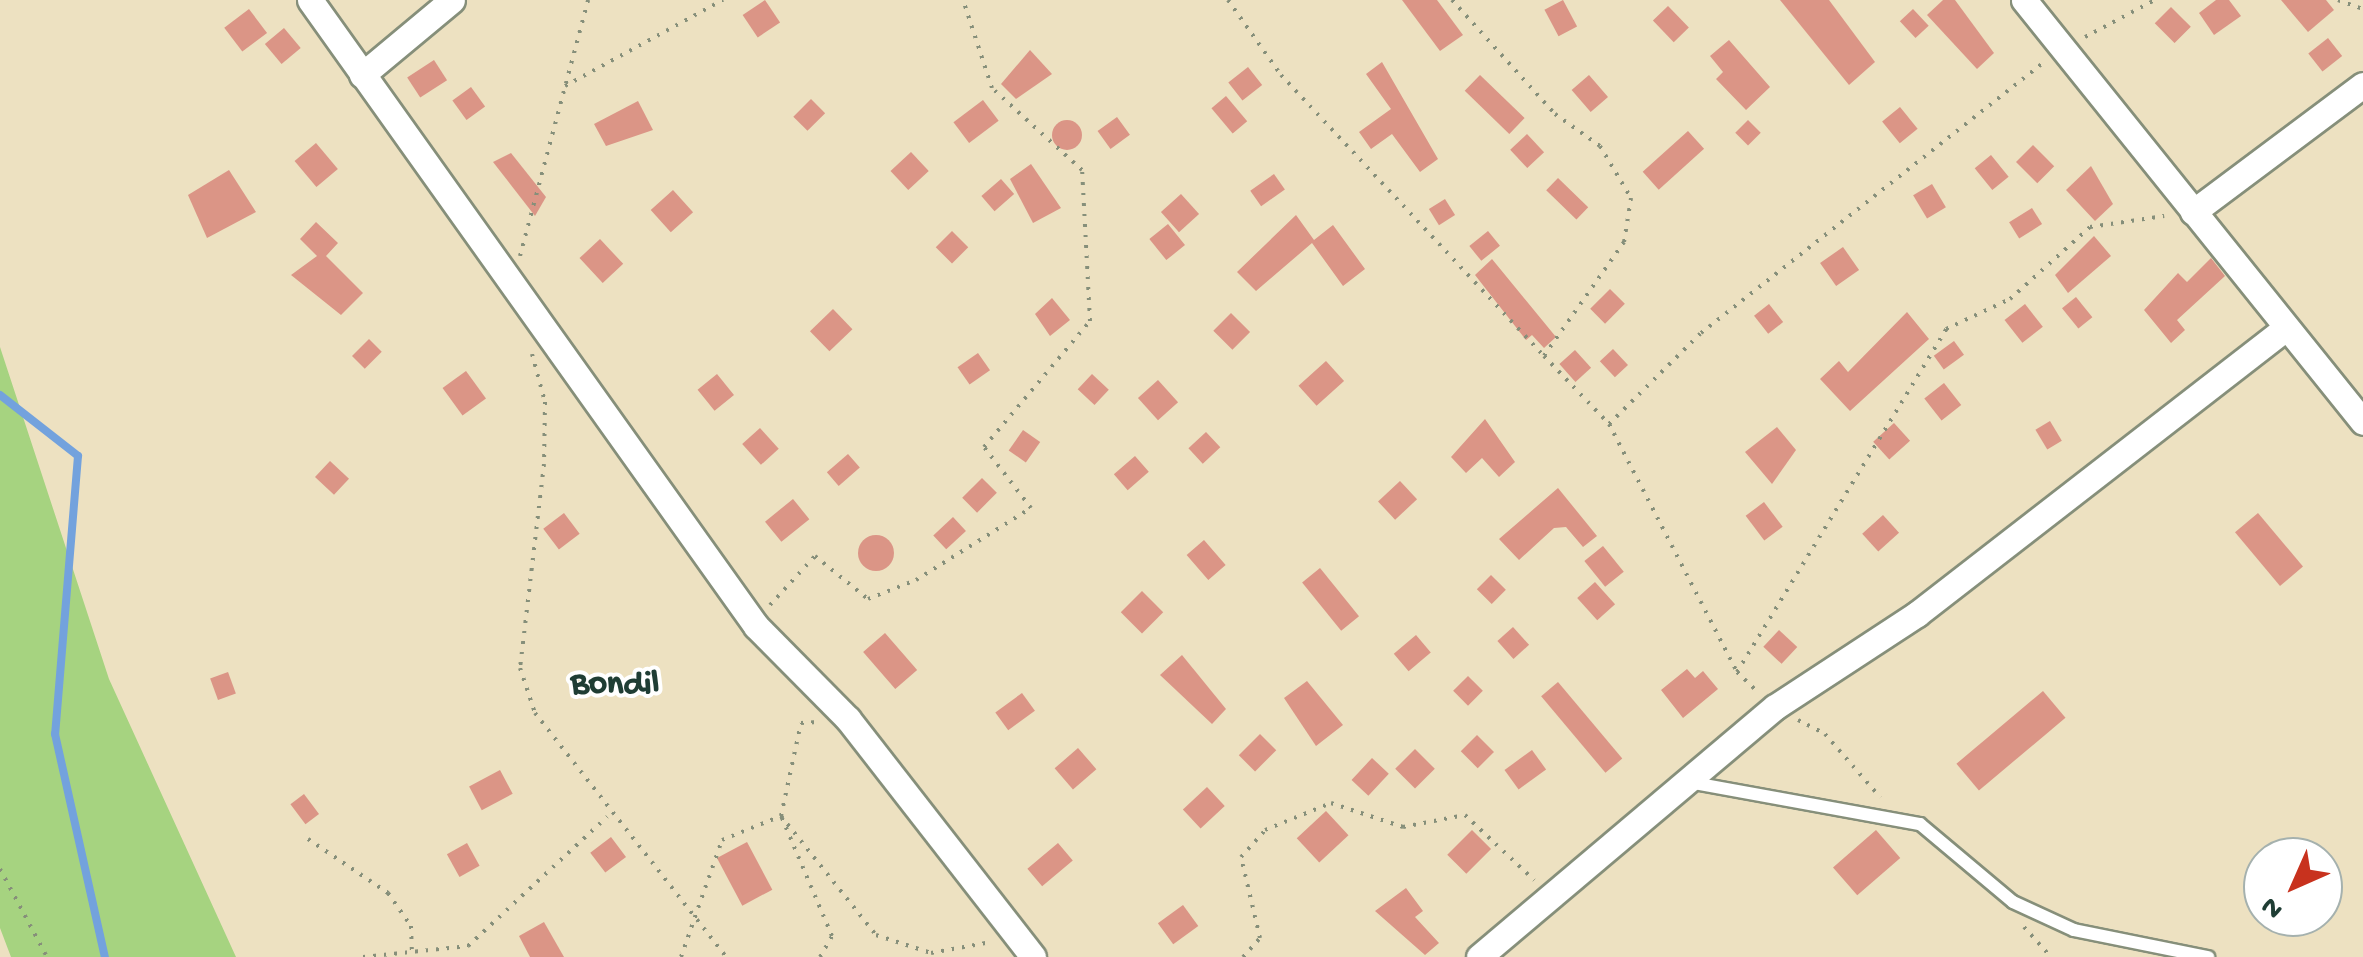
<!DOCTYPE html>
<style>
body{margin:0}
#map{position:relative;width:2363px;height:957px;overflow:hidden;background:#ede1c1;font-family:"Gochi Hand",sans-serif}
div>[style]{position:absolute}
.green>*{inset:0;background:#a6d380}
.stream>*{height:8px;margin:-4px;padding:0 4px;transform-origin:4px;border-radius:4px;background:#73a2dd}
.building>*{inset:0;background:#db9586;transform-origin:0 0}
.round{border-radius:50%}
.path>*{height:4px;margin-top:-2px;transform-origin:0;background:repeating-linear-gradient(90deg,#868f7a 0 2.5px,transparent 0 10.5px)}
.roads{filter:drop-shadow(2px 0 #868f7a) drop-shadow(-2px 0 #868f7a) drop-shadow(0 2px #868f7a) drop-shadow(0 -2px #868f7a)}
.lane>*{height:12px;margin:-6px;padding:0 6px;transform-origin:6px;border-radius:6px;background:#fff}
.street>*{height:25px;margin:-12.5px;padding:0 12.5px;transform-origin:12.5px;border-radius:12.5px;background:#fff}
span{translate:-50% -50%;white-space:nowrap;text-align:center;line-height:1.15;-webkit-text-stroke:8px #fff;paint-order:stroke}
.neighbourhood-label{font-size:35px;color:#1f3d34;font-weight:700}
.north{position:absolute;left:2243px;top:837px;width:100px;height:100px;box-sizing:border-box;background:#fff;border:2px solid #a5b1ae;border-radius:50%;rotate:225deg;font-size:28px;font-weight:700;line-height:40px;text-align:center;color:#1f3d34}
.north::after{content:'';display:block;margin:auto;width:35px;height:45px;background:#c8321e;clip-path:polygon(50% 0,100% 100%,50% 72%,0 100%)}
</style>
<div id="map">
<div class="green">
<i style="clip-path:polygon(0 347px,109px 679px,236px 957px,11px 957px,0 928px)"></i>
</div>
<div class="stream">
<i style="left:0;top:395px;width:99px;rotate:38deg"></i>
<i style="left:78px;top:456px;width:279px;rotate:94.7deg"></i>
<i style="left:55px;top:734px;width:229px;rotate:77.4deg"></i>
</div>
<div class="building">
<i style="left:765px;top:0;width:27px;height:27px;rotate:56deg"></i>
<i style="clip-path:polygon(1402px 0,1437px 0,1463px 35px,1440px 51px)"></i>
<i style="left:1563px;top:0;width:30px;height:21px;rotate:62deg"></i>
<i style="clip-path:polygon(1780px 0,1829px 0,1875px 62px,1849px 85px)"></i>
<i style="clip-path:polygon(1943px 0,1955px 0,1994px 53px,1977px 69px,1927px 15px)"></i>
<i style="clip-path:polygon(2216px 0,2229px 0,2241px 16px,2214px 35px,2199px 13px)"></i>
<i style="clip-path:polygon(2281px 0,2326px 0,2334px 10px,2308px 32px)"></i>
<i style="left:1668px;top:6px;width:30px;height:21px;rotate:46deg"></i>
<i style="left:2171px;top:7px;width:28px;height:23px;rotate:45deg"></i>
<i style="left:249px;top:9px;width:30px;height:31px;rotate:53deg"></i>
<i style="left:1913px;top:9px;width:23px;height:18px;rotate:47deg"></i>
<i style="left:284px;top:28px;width:26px;height:25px;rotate:50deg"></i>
<i style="left:2328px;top:38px;width:23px;height:25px;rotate:52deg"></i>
<i style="clip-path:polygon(1729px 40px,1770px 87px,1746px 110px,1716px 79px,1723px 72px,1710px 56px)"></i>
<i style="clip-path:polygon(1030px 50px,1052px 74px,1016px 99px,1001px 84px)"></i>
<i style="left:434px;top:60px;width:24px;height:32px;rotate:57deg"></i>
<i style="clip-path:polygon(1382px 62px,1438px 159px,1420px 172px,1392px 134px,1371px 149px,1359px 132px,1391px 109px,1366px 74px)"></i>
<i style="left:1248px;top:67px;width:23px;height:25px;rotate:52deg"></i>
<i style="left:1480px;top:75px;width:62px;height:22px;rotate:44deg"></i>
<i style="left:1589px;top:75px;width:29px;height:23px;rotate:49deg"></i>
<i style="left:471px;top:87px;width:24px;height:23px;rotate:54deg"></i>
<i style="left:1226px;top:96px;width:33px;height:19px;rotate:50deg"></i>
<i style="left:811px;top:99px;width:20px;height:25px;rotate:45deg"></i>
<i style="left:983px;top:100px;width:26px;height:37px;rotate:53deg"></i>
<i style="clip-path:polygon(638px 101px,653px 130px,606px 146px,594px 124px)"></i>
<i style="left:1900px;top:107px;width:28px;height:23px;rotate:51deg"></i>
<i style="left:1117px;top:117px;width:22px;height:24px;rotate:54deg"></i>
<i style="left:1748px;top:120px;width:18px;height:18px;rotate:45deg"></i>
<i class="round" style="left:1052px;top:120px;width:30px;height:30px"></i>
<i style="left:1688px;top:131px;width:24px;height:61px;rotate:48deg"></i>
<i style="left:1527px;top:134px;width:25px;height:23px;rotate:47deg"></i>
<i style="left:316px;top:143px;width:34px;height:28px;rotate:50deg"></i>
<i style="left:2033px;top:145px;width:30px;height:24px;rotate:45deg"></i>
<i style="left:911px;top:152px;width:26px;height:28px;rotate:47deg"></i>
<i style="clip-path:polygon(511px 153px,546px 197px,535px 216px,493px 162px)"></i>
<i style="left:1991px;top:155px;width:28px;height:21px;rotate:51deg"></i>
<i style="clip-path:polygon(1031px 164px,1061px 208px,1033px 223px,1010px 179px)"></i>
<i style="clip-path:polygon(2091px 166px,2113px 204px,2095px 221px,2066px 190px)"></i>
<i style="clip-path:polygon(229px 170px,256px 212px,207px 238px,188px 195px)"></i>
<i style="left:1274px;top:174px;width:19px;height:29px;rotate:55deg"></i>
<i style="left:1558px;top:178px;width:42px;height:17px;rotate:44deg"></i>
<i style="left:1001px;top:179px;width:20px;height:26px;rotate:49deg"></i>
<i style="left:1932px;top:184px;width:27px;height:22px;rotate:59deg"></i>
<i style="left:673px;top:190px;width:30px;height:30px;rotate:48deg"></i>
<i style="left:1181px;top:194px;width:27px;height:27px;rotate:48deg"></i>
<i style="left:1445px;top:199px;width:19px;height:19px;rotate:58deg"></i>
<i style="left:2032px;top:208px;width:19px;height:27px;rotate:58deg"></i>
<i style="clip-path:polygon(1296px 215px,1314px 240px,1333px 225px,1365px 269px,1343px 286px,1312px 243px,1256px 291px,1237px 272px)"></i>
<i style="clip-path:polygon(316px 222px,338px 243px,326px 256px,363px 293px,341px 315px,291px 275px,317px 256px,300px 239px)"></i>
<i style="left:1168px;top:224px;width:27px;height:24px;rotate:51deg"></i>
<i style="left:952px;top:231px;width:23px;height:23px;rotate:45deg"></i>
<i style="left:1488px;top:231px;width:19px;height:24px;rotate:51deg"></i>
<i style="clip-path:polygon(2094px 236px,2111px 256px,2068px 293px,2055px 275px)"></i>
<i style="left:600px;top:239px;width:34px;height:28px;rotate:47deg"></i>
<i style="left:1843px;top:247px;width:28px;height:28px;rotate:55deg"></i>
<i style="clip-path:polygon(2211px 258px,2225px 276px,2177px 320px,2185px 330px,2171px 343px,2144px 310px,2178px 273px,2187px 282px)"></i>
<i style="clip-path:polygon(1492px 259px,1556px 337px,1544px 348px,1532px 335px,1526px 340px,1475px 275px)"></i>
<i style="left:1610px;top:289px;width:21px;height:28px;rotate:45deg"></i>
<i style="left:2076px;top:297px;width:26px;height:18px;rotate:51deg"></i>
<i style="clip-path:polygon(1052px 298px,1070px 320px,1050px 336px,1035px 314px)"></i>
<i style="left:1769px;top:304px;width:23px;height:19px;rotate:52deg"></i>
<i style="left:2025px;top:304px;width:29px;height:26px;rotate:52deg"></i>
<i style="left:833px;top:309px;width:28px;height:32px;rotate:46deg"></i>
<i style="clip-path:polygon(1907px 312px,1929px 339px,1850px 411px,1820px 379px,1839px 361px,1848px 372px)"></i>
<i style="left:1231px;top:313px;width:27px;height:25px;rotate:45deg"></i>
<i style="left:369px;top:339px;width:18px;height:24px;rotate:45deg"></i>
<i style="left:1954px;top:341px;width:17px;height:25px;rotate:54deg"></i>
<i style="left:1613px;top:349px;width:22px;height:18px;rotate:47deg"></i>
<i style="left:1575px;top:350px;width:24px;height:21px;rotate:48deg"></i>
<i style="left:978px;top:353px;width:21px;height:25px;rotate:55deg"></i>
<i style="left:1326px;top:361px;width:27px;height:37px;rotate:48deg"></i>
<i style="left:466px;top:371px;width:34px;height:29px;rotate:54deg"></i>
<i style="left:717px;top:374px;width:27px;height:25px;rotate:51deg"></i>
<i style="left:1092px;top:374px;width:23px;height:21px;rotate:43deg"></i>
<i style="left:1158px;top:380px;width:30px;height:27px;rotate:48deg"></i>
<i style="left:1944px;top:383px;width:28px;height:25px;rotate:52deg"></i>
<i style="clip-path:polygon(1485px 419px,1515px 462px,1499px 477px,1482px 458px,1466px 473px,1451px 457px)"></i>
<i style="left:2050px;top:421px;width:23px;height:17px;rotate:59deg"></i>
<i style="left:1894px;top:423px;width:24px;height:28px;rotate:48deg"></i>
<i style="clip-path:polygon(1777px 427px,1796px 450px,1772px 484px,1745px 452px)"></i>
<i style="left:760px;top:428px;width:28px;height:24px;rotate:48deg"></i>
<i style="left:1023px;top:430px;width:21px;height:25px;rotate:35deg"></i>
<i style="left:1206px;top:432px;width:21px;height:24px;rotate:47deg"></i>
<i style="left:848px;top:454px;width:18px;height:28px;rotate:49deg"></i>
<i style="left:1135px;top:456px;width:21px;height:28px;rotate:49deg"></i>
<i style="left:330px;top:461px;width:26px;height:22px;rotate:43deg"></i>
<i style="left:982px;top:478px;width:21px;height:28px;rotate:45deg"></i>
<i style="left:1400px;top:481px;width:25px;height:30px;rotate:47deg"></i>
<i style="clip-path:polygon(1558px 488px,1597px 536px,1583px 547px,1566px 527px,1554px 528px,1519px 560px,1499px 539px)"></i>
<i style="left:793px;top:499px;width:26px;height:36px;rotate:51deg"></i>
<i style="left:1764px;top:502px;width:31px;height:23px;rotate:53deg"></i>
<i style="left:564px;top:513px;width:26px;height:26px;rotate:53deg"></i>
<i style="left:2258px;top:513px;width:70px;height:30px;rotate:50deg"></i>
<i style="left:1883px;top:515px;width:24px;height:28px;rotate:48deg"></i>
<i style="left:953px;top:517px;width:19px;height:27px;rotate:47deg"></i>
<i class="round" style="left:858px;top:535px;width:36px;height:36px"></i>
<i style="left:1204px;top:540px;width:33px;height:23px;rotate:49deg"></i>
<i style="left:1603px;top:546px;width:33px;height:24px;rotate:51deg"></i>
<i style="left:1320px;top:568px;width:62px;height:23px;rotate:51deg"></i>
<i style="left:1491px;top:575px;width:21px;height:20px;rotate:45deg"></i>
<i style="left:1595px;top:582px;width:30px;height:24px;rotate:48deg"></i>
<i style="left:1142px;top:591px;width:30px;height:30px;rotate:45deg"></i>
<i style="left:1513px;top:627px;width:24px;height:21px;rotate:48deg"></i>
<i style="left:1779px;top:630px;width:25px;height:23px;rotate:43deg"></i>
<i style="left:885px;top:633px;width:49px;height:29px;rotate:49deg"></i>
<i style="left:1416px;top:635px;width:23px;height:29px;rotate:50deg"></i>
<i style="clip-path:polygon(1182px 655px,1226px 709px,1212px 724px,1160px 675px)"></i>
<i style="clip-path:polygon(1687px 669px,1695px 678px,1703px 671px,1718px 689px,1683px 718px,1661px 690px)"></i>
<i style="left:228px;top:672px;width:23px;height:19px;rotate:70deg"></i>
<i style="left:1468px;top:676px;width:21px;height:21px;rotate:45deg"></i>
<i style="clip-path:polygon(1307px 681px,1343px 725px,1316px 746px,1284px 698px)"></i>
<i style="left:1558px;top:682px;width:100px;height:22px;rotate:50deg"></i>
<i style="left:2043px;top:691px;width:35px;height:113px;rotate:50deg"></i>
<i style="left:1022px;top:693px;width:22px;height:33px;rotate:54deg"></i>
<i style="left:1260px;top:734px;width:23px;height:30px;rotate:45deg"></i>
<i style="left:1477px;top:735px;width:24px;height:23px;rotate:45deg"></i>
<i style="left:1078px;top:748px;width:28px;height:31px;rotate:49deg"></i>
<i style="left:1415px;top:749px;width:28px;height:28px;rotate:45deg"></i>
<i style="left:1532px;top:750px;width:24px;height:34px;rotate:54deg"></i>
<i style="left:1372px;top:758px;width:23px;height:30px;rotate:43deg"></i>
<i style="left:500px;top:770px;width:27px;height:35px;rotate:62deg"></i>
<i style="left:1207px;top:787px;width:26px;height:33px;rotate:47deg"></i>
<i style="left:304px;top:794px;width:25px;height:17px;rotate:53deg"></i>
<i style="left:1326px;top:811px;width:33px;height:40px;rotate:47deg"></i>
<i style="left:1472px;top:830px;width:27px;height:35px;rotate:45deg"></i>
<i style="left:1876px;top:830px;width:37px;height:57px;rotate:49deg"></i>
<i style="left:611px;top:837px;width:25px;height:26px;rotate:53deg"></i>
<i style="left:747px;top:842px;width:54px;height:34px;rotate:62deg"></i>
<i style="left:467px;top:843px;width:26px;height:23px;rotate:61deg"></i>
<i style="left:1058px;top:843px;width:23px;height:40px;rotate:50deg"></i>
<i style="clip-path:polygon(1406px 888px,1423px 911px,1415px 917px,1439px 943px,1425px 955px,1375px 911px)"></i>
<i style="left:1183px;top:905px;width:26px;height:31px;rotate:54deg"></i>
<i style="clip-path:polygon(544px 922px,564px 957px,530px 957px,519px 936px)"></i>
</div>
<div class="path">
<i style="left:1228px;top:0;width:92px;rotate:54.8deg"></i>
<i style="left:1281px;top:75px;width:385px;rotate:46.9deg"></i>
<i style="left:1452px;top:0;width:154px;rotate:47.9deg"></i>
<i style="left:1555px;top:114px;width:55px;rotate:35.4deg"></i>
<i style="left:1600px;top:146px;width:61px;rotate:59.2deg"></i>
<i style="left:1631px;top:198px;width:45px;rotate:99deg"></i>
<i style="left:1624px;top:242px;width:139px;rotate:125.1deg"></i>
<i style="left:1544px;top:356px;width:94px;rotate:46.3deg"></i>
<i style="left:1609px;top:424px;width:279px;rotate:62.7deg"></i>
<i style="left:1737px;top:672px;width:29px;rotate:44deg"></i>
<i style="left:2338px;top:0;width:27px;rotate:20deg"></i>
<i style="left:2085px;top:37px;width:79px;rotate:-27.9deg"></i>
<i style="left:565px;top:86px;width:180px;rotate:-28.6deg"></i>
<i style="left:520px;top:256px;width:265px;rotate:-75.1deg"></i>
<i style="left:532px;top:354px;width:50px;rotate:74.8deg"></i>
<i style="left:545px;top:402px;width:62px;rotate:90.9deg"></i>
<i style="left:544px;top:464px;width:205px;rotate:96.7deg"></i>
<i style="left:520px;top:668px;width:47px;rotate:71.6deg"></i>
<i style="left:535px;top:713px;width:310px;rotate:51.9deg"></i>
<i style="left:1609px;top:424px;width:129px;rotate:-44.7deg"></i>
<i style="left:1701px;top:333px;width:436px;rotate:-38.3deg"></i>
<i style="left:770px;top:605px;width:67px;rotate:-47.4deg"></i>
<i style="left:815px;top:556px;width:68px;rotate:39.1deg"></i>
<i style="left:868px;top:599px;width:52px;rotate:-21.6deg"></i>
<i style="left:916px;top:580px;width:136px;rotate:-32.1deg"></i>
<i style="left:1031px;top:508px;width:77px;rotate:-127.6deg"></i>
<i style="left:984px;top:447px;width:165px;rotate:-49.9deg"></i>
<i style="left:1090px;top:321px;width:151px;rotate:-93deg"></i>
<i style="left:1082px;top:170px;width:122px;rotate:-137.7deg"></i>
<i style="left:992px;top:88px;width:93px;rotate:-108.2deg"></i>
<i style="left:1737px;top:672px;width:402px;rotate:-58.6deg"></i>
<i style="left:1946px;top:329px;width:71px;rotate:-25.1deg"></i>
<i style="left:2010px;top:299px;width:108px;rotate:-42deg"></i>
<i style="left:2090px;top:227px;width:75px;rotate:-8.5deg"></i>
<i style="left:1798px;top:720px;width:30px;rotate:27deg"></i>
<i style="left:1825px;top:734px;width:84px;rotate:48.9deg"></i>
<i style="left:308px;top:839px;width:97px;rotate:34deg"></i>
<i style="left:388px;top:893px;width:40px;rotate:55.1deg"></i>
<i style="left:411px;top:926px;width:31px;rotate:88deg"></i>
<i style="left:0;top:869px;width:100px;rotate:61.9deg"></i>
<i style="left:2024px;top:927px;width:40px;rotate:48deg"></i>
<i style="left:363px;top:957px;width:106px;rotate:-6deg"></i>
<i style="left:468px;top:946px;width:190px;rotate:-42.9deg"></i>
<i style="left:681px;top:957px;width:124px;rotate:-70.7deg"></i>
<i style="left:722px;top:840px;width:64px;rotate:-22.1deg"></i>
<i style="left:781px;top:816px;width:95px;rotate:-77.9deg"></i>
<i style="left:801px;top:723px;width:17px;rotate:-3deg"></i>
<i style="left:820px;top:957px;width:24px;rotate:-60deg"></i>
<i style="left:832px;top:936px;width:130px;rotate:-113deg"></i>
<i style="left:781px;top:816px;width:152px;rotate:51.4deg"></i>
<i style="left:876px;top:935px;width:58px;rotate:18.1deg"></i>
<i style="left:931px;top:953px;width:61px;rotate:-10.4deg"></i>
<i style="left:1243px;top:957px;width:25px;rotate:-48deg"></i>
<i style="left:1260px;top:938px;width:83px;rotate:-103.2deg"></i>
<i style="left:1241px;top:857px;width:36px;rotate:-48deg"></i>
<i style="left:1265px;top:830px;width:71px;rotate:-22.2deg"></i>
<i style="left:1331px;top:803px;width:76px;rotate:18.4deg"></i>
<i style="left:1403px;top:827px;width:63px;rotate:-11deg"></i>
<i style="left:1465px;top:815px;width:95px;rotate:43.3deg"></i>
</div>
<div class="roads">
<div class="lane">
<i style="left:1688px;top:782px;width:236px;rotate:10.3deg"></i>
<i style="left:1920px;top:824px;width:121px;rotate:40deg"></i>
<i style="left:2013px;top:902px;width:67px;rotate:24.7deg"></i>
<i style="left:2074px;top:930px;width:137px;rotate:11.4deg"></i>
</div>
<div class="street">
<i style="left:310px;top:0;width:769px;rotate:54.53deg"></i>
<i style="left:756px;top:626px;width:131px;rotate:45.3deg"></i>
<i style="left:848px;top:719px;width:301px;rotate:52.1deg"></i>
<i style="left:2024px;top:0;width:541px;rotate:51.22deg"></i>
<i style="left:362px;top:75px;width:117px;rotate:-39.8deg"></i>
<i style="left:2193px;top:212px;width:212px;rotate:-36.8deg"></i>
<i style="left:1479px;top:957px;width:387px;rotate:-40.2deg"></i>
<i style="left:1775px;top:707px;width:170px;rotate:-33.2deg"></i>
<i style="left:1917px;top:614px;width:467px;rotate:-37.8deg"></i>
</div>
</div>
<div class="neighbourhood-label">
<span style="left:615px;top:686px">Bondil</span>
</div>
<div class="north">N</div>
</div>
